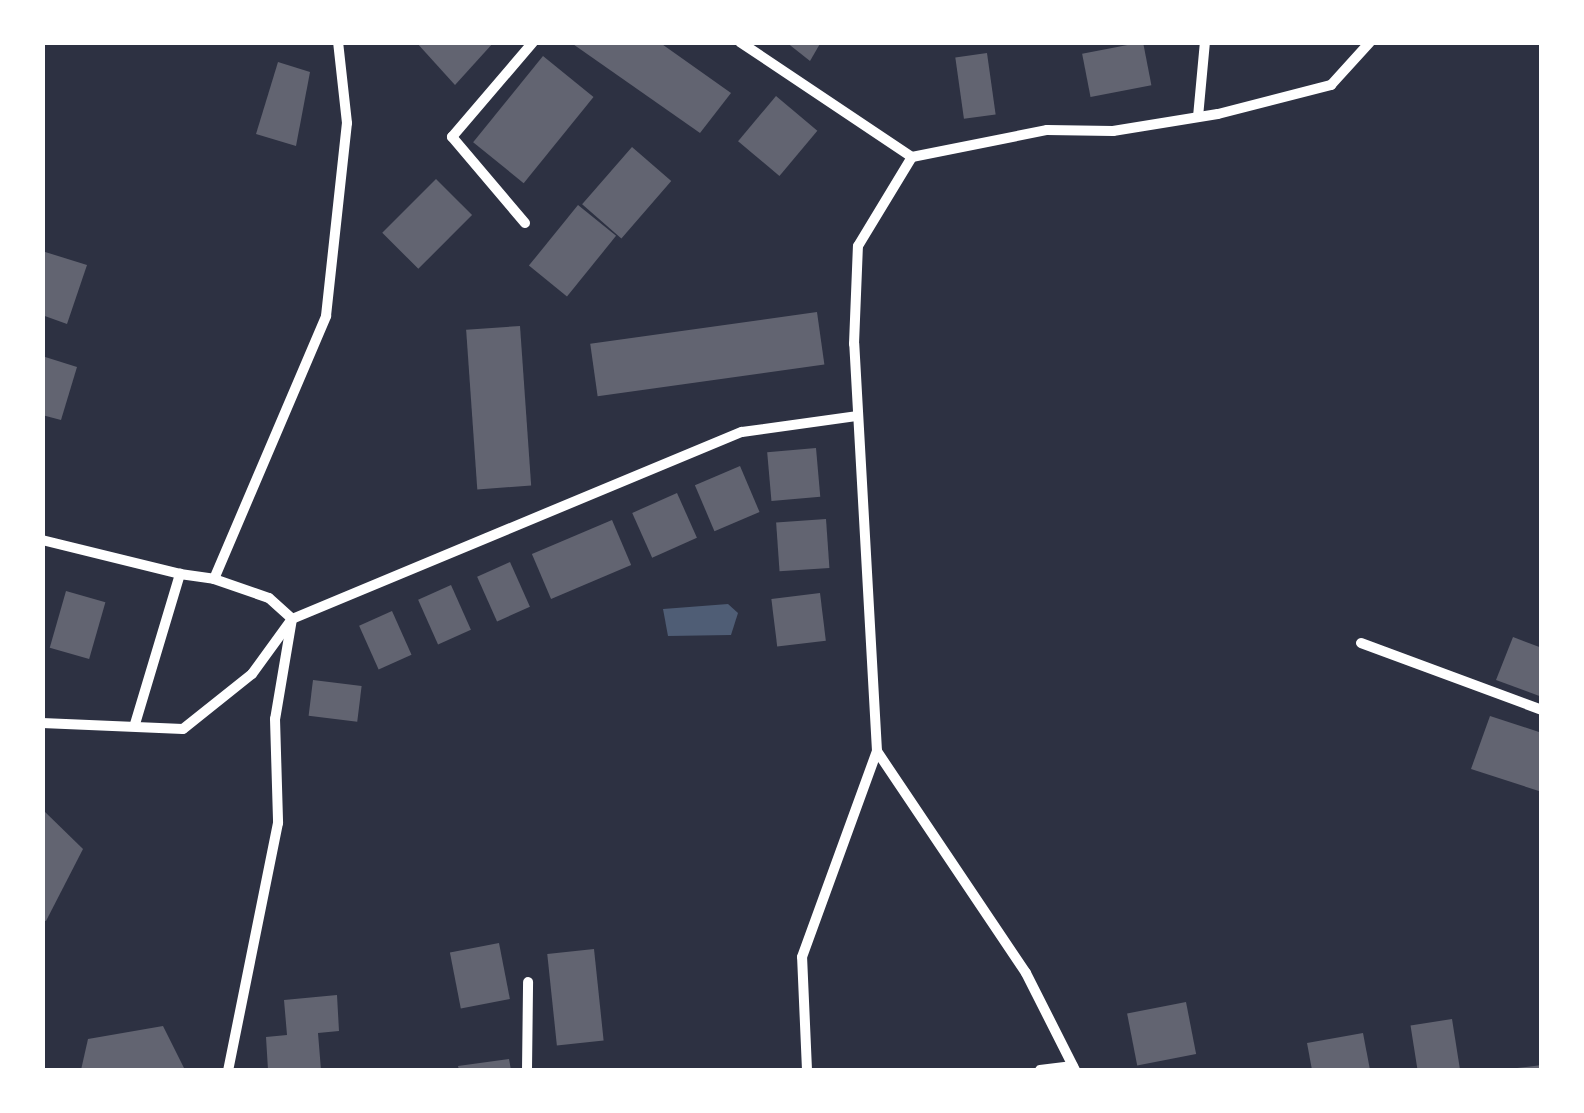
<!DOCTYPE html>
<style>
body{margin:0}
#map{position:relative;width:1584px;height:1113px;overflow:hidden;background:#2d3142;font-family:Ubuntu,sans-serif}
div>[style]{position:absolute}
.water>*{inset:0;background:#4f5d75}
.building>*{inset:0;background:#626471;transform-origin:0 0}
.minor>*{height:10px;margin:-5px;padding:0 5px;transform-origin:5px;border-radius:5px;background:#fff}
span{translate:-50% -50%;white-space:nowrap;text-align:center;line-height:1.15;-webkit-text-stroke:8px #fff;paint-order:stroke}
.frame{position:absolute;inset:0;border:45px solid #fff;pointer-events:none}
</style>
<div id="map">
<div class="water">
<i style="clip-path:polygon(728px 604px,738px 613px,731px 635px,668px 636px,663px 609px)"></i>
</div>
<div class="building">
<i style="clip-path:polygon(416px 42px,494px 42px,455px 85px)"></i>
<i style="clip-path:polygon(570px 42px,659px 42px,731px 93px,700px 133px)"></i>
<i style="clip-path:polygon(786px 42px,821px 42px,810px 61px)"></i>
<i style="left:1143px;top:42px;width:44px;height:62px;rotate:79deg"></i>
<i style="left:987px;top:53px;width:62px;height:32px;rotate:82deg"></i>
<i style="left:543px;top:56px;width:65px;height:111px;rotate:39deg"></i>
<i style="clip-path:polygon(278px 62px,310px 72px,296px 146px,256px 134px)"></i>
<i style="left:776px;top:96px;width:54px;height:59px;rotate:40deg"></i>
<i style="left:632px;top:147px;width:52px;height:76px;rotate:41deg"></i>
<i style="left:436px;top:179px;width:51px;height:76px;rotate:45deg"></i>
<i style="left:578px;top:205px;width:49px;height:78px;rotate:39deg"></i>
<i style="clip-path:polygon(42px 251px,87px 265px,67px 324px,42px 315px)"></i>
<i style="left:817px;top:312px;width:53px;height:229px;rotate:82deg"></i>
<i style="left:520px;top:326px;width:160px;height:54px;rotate:86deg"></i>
<i style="clip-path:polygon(42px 356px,77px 367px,61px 420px,42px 415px)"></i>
<i style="left:816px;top:448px;width:49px;height:49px;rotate:85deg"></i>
<i style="left:740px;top:466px;width:50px;height:49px;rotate:67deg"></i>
<i style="left:677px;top:493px;width:49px;height:49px;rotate:66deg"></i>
<i style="left:826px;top:519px;width:49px;height:50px;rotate:86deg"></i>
<i style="left:612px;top:520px;width:49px;height:87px;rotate:67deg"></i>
<i style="left:510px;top:562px;width:49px;height:36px;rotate:66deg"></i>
<i style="left:451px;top:585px;width:49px;height:36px;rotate:66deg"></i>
<i style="left:66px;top:591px;width:41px;height:59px;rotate:16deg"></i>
<i style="left:820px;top:593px;width:48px;height:49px;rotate:83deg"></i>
<i style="left:392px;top:611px;width:48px;height:36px;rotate:66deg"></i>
<i style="clip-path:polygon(1513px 637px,1542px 648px,1542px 697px,1496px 680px)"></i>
<i style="left:313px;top:680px;width:49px;height:36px;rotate:7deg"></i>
<i style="clip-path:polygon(1490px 716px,1542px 733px,1542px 792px,1471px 769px)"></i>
<i style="clip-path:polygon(42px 809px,83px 849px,46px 921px,42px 920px)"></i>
<i style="left:499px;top:943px;width:57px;height:50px;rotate:79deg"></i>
<i style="left:594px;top:949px;width:92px;height:47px;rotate:84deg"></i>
<i style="clip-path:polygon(337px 995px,339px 1031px,318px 1033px,321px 1070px,268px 1070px,266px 1037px,287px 1035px,284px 1000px)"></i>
<i style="left:1186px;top:1002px;width:53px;height:60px;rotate:79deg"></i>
<i style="left:1452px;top:1019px;width:50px;height:42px;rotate:81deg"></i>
<i style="clip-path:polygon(163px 1026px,185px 1070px,81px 1070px,88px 1039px)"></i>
<i style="clip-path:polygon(1363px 1033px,1370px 1070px,1312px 1070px,1307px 1043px)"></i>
<i style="clip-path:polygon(509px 1059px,511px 1070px,459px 1070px,458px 1066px)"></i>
<i style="clip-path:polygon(1542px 1065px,1542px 1070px,1517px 1070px,1517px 1068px)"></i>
</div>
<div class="minor">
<i style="left:740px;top:42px;width:207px;rotate:33.8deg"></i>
<i style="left:1198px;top:117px;width:75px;rotate:-84.7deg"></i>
<i style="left:525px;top:223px;width:113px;rotate:-130.3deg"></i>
<i style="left:452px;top:137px;width:125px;rotate:-49.5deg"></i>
<i style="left:42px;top:540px;width:142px;rotate:13.8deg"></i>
<i style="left:214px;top:579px;width:58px;rotate:19.1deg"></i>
<i style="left:269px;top:598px;width:31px;rotate:42deg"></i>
<i style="left:292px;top:619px;width:101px;rotate:99.6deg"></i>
<i style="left:275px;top:719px;width:104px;rotate:88.3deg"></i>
<i style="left:278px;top:823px;width:252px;rotate:101.4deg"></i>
<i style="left:1361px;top:643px;width:193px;rotate:20.3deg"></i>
<i style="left:42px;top:723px;width:141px;rotate:2.4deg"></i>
<i style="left:183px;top:729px;width:88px;rotate:-38.6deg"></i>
<i style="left:252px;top:674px;width:68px;rotate:-54deg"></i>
<i style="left:292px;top:619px;width:487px;rotate:-22.6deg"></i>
<i style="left:742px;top:432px;width:117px;rotate:-7.9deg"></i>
<i style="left:135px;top:724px;width:157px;rotate:-73.3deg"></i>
<i style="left:180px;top:574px;width:34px;rotate:8deg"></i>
<i style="left:214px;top:579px;width:286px;rotate:-66.9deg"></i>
<i style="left:326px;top:316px;width:194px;rotate:-83.8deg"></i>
<i style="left:347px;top:123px;width:81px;rotate:-96.3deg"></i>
<i style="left:527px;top:1070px;width:88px;rotate:-89.3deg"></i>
<i style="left:807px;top:1070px;width:113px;rotate:-92.5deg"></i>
<i style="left:802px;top:957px;width:219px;rotate:-70deg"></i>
<i style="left:1040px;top:1070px;width:33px;rotate:-7deg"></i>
<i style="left:1075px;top:1070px;width:109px;rotate:-116.8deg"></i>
<i style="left:1026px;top:973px;width:267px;rotate:-123.9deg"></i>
<i style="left:877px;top:751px;width:408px;rotate:-93.2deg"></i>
<i style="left:854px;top:344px;width:98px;rotate:-87.7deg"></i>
<i style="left:858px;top:246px;width:104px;rotate:-58.8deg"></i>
<i style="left:912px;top:157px;width:138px;rotate:-11.3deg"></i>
<i style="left:1047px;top:130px;width:66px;rotate:0.9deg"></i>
<i style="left:1113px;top:131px;width:106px;rotate:-9.2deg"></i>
<i style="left:1218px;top:114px;width:117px;rotate:-14.4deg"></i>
<i style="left:1331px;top:85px;width:58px;rotate:-47.8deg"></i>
</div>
<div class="frame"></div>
</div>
